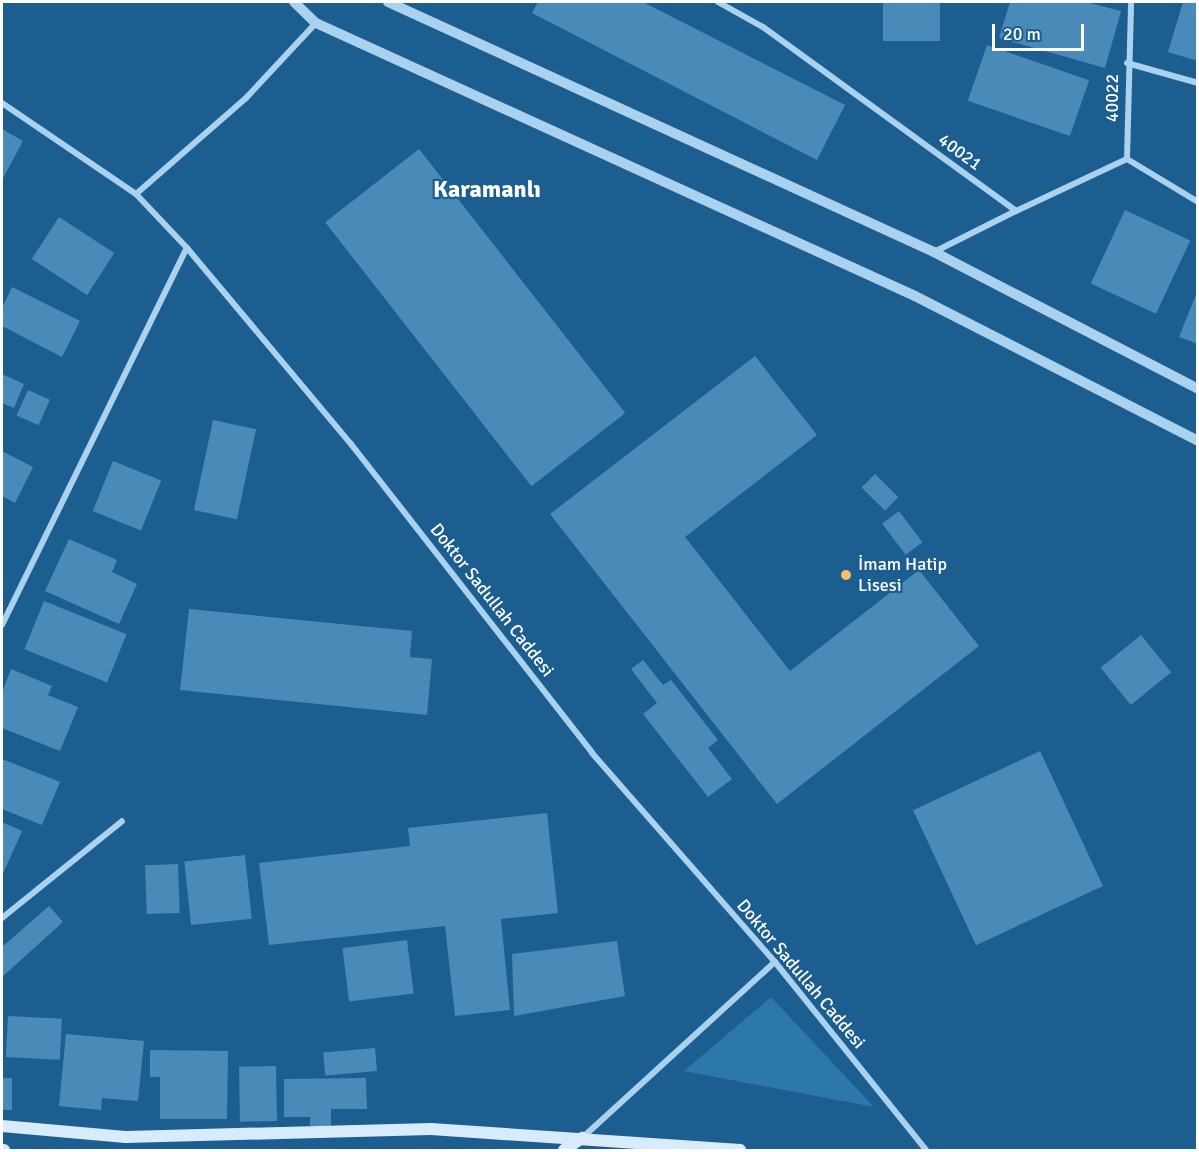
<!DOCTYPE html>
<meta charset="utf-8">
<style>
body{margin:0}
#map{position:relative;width:1199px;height:1152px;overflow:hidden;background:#1c5e90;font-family:Signika,sans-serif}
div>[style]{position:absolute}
.green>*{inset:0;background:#2c77ac}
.building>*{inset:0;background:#498ab9;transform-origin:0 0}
.minor>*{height:6px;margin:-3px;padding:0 3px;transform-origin:3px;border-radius:3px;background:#aad2ee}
.tertiary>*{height:10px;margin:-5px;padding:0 5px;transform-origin:5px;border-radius:5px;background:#aad2ee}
.secondary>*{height:12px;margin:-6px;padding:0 6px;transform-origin:6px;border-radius:6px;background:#d7ebfa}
.dots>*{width:16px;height:16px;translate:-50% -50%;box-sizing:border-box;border:3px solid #1c5e90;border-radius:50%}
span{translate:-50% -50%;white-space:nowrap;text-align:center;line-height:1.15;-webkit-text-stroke:4.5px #1c5e90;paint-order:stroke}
.street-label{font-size:18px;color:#fff}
.poi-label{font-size:18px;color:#fff}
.left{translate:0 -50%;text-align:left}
.district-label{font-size:24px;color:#fff;font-weight:700}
.frame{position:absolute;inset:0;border:3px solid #fff;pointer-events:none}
.scale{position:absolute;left:992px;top:24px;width:92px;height:27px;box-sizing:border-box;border:3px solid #fff;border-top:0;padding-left:8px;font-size:18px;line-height:21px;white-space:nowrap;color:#fff;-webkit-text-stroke:4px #1c5e90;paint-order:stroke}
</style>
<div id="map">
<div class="green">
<i style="clip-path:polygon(771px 997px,874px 1107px,684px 1071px)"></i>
</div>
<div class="building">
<i style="clip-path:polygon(538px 2px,643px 2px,845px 105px,817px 160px,532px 13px)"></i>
<i style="left:883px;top:2px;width:57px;height:39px"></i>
<i style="clip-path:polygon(1010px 2px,1086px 2px,1121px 11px,1105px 68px,999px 38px)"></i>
<i style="clip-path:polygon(1183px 2px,1198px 2px,1198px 61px,1168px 52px)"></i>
<i style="left:987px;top:45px;width:108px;height:59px;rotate:19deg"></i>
<i style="clip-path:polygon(2px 129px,23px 141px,2px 180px)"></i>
<i style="left:419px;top:149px;width:335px;height:119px;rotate:52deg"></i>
<i style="left:1125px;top:210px;width:72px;height:81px;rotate:25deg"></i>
<i style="left:59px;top:217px;width:66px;height:50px;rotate:33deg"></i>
<i style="clip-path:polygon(12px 287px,80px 321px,62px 357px,2px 326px,2px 308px)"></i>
<i style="clip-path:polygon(1197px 292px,1198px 292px,1198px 344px,1179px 337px)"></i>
<i style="clip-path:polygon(755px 356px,817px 435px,685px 537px,790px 671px,919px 570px,979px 646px,777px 804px,550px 514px)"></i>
<i style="clip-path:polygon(2px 374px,24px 384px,14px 408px,2px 403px)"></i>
<i style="left:28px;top:390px;width:24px;height:28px;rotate:24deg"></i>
<i style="left:213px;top:420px;width:44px;height:92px;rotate:12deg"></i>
<i style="clip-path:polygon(2px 451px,33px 467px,15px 503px,2px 496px)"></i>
<i style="left:113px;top:461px;width:52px;height:54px;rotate:22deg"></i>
<i style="left:875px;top:474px;width:33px;height:19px;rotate:45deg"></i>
<i style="left:899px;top:511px;width:39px;height:21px;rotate:53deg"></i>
<i style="clip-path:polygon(69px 539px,117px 560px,112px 572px,137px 584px,119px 624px,45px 591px)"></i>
<i style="left:44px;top:601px;width:89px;height:52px;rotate:22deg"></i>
<i style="clip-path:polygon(189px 609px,412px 631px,410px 657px,432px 659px,427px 715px,180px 690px)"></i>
<i style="left:1141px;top:635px;width:48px;height:52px;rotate:51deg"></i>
<i style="clip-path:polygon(643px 660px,663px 685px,671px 680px,718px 740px,708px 748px,732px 779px,708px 797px,643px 714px,657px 703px,631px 669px)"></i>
<i style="clip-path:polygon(11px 669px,52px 686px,48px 695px,78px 707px,60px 751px,2px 728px,2px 693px)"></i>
<i style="left:1040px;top:751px;width:149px;height:140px;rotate:65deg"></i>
<i style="clip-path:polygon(2px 759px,60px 782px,42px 825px,2px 809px)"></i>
<i style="clip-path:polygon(547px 813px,558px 913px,501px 919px,510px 1010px,455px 1016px,445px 926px,269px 945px,259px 863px,410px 846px,408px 828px)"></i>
<i style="clip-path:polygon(2px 822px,22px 831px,2px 876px)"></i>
<i style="left:245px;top:855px;width:64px;height:61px;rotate:84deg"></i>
<i style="left:178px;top:864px;width:49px;height:33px;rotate:88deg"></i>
<i style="clip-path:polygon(49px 906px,63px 922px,2px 977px,2px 947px)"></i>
<i style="left:407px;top:940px;width:54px;height:65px;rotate:83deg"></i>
<i style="clip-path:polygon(617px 941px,625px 996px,514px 1016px,512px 954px)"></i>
<i style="left:8px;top:1016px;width:54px;height:41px;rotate:3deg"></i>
<i style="clip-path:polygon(66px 1034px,144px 1041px,138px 1101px,102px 1098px,101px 1110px,59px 1106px)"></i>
<i style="left:375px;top:1048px;width:23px;height:52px;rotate:85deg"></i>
<i style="clip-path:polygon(150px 1050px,228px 1051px,227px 1119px,160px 1119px,160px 1077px,150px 1077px)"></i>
<i style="left:276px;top:1066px;width:55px;height:37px;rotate:89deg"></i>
<i style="left:2px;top:1078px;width:10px;height:32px"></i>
<i style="clip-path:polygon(366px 1078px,367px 1109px,331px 1109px,331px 1126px,310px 1126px,310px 1117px,284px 1117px,284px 1079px)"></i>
</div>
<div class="minor">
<i style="left:718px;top:2px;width:51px;rotate:29.1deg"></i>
<i style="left:763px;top:27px;width:313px;rotate:36deg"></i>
<i style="left:1016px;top:211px;width:123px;rotate:-25.1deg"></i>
<i style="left:1127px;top:159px;width:83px;rotate:31.2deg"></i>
<i style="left:1127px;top:63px;width:74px;rotate:15.7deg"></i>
<i style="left:2px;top:103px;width:162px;rotate:34.2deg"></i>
<i style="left:136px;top:194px;width:74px;rotate:46.6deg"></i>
<i style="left:187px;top:248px;width:256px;rotate:50.1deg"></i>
<i style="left:351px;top:444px;width:392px;rotate:52deg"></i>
<i style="left:592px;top:753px;width:278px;rotate:48.8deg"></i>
<i style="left:775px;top:962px;width:241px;rotate:51.2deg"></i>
<i style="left:1127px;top:159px;width:157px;rotate:-88.5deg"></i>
<i style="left:136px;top:194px;width:146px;rotate:-41.1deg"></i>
<i style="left:246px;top:98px;width:103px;rotate:-47deg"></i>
<i style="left:934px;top:252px;width:92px;rotate:-26.6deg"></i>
<i style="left:2px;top:625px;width:420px;rotate:-63.9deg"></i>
<i style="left:2px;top:918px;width:154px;rotate:-38.9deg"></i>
<i style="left:582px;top:1138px;width:261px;rotate:-42.4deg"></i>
</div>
<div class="tertiary">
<i style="left:294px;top:2px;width:30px;rotate:44deg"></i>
<i style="left:316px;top:23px;width:658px;rotate:24.5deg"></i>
<i style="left:915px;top:296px;width:318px;rotate:27.1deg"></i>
<i style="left:388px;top:2px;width:601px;rotate:24.6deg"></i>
<i style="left:934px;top:252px;width:297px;rotate:27.4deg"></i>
</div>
<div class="secondary">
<i style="left:2px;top:1126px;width:124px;rotate:5.1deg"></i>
<i style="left:126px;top:1137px;width:305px;rotate:-1.5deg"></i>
<i style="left:431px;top:1129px;width:310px;rotate:3.9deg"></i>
<i style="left:2px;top:1150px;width:2px"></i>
<i style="left:564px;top:1150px;width:22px;rotate:-34deg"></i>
</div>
<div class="dots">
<i style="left:846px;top:575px;background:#febe68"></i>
</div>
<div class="street-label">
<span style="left:1112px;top:98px;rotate:-90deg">40022</span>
<span style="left:960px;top:152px;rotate:36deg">40021</span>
<span style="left:492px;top:600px;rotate:52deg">Doktor Sadullah Caddesi</span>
<span style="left:801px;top:974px;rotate:50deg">Doktor Sadullah Caddesi</span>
</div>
<div class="poi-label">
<span class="left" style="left:858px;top:575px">İmam Hatip<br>Lisesi</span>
</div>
<div class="district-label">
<span style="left:487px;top:190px">Karamanlı</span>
</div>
<div class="frame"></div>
<div class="scale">20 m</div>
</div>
